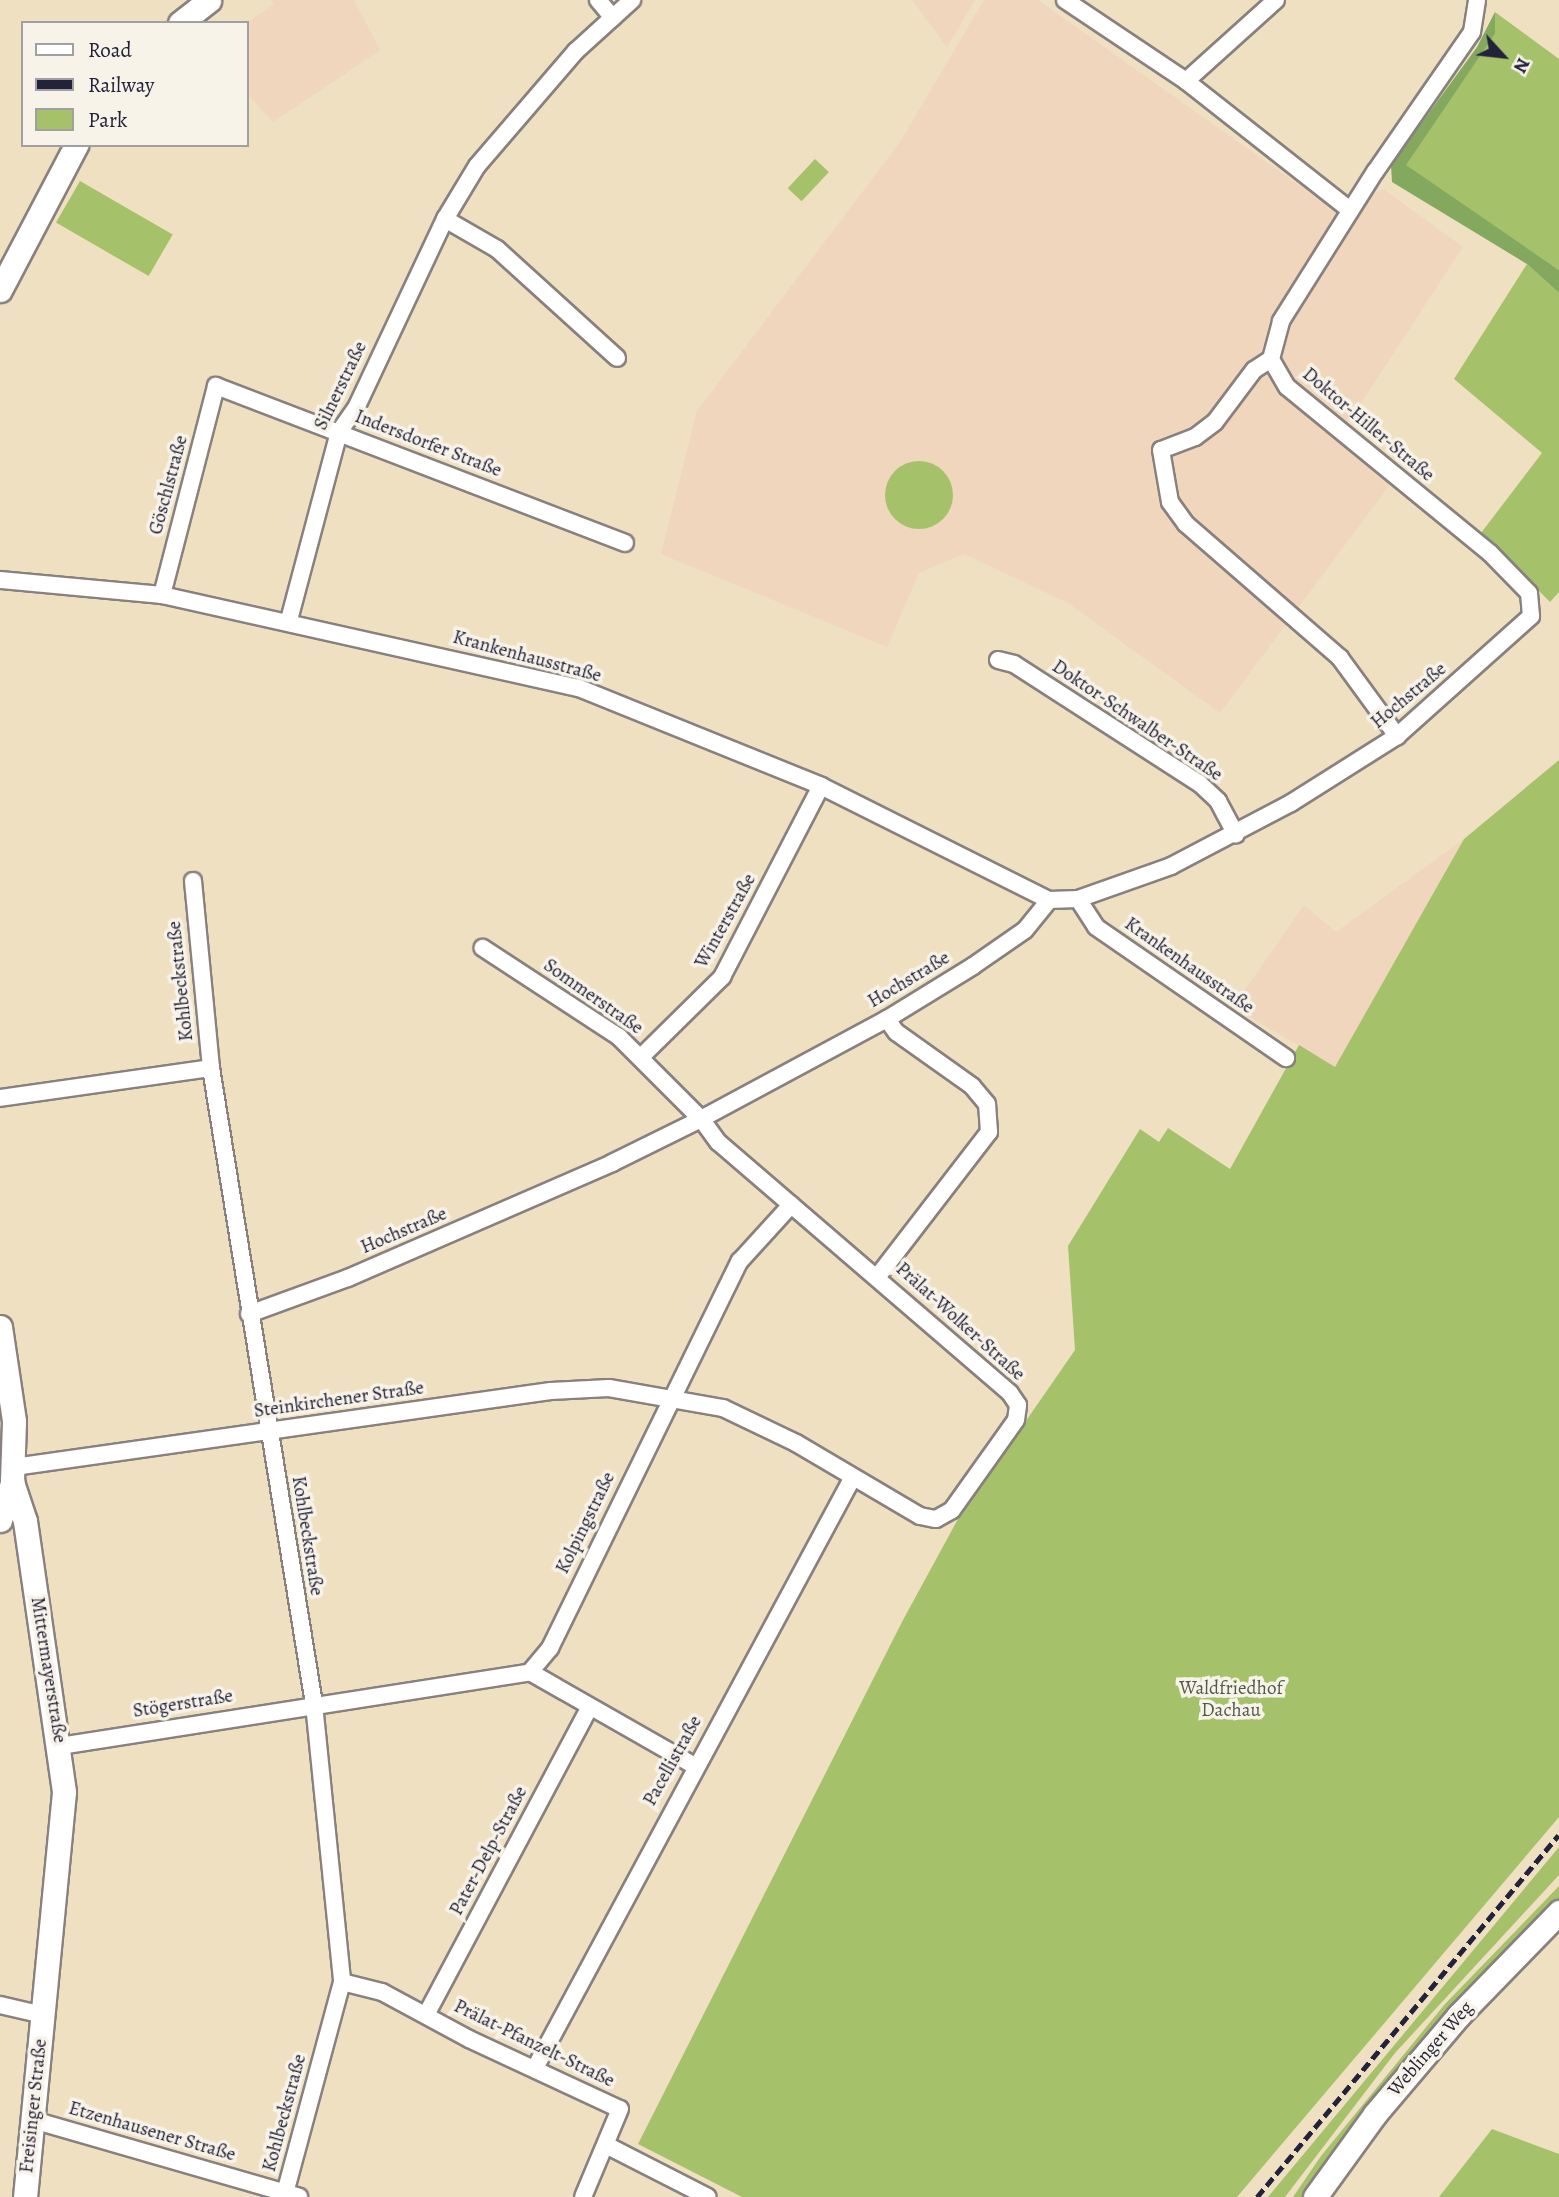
<!DOCTYPE html>
<meta charset="utf-8">
<style>
body{margin:0}
#map{position:relative;width:1559px;height:2197px;overflow:hidden;background:#efe0c2;font-family:Alegreya,serif}
div>[style]{position:absolute}
.built>*{inset:0;background:#efd6bc}
.green>*{inset:0;background:#a5c26a;transform-origin:0 0}
.round{border-radius:50%}
.forest>*{inset:0;background:#84a85e}
.roads{filter:drop-shadow(2px 0 #88817e) drop-shadow(-2px 0 #88817e) drop-shadow(0 2px #88817e) drop-shadow(0 -2px #88817e)}
.street>*{height:16px;margin:-8px;padding:0 8px;transform-origin:8px;border-radius:8px;background:#fff}
.secondary>*{height:23px;margin:-11.5px;padding:0 11.5px;transform-origin:11.5px;border-radius:11.5px;background:#fff}
.rail>*{height:5px;margin-top:-2.5px;transform-origin:0;background:repeating-linear-gradient(90deg,#22223b 0 10px,transparent 0 15px)}
span{translate:-50% -50%;white-space:nowrap;text-align:center;line-height:1.15;-webkit-text-stroke:7px #f7f3e8;paint-order:stroke}
.street-label{font-size:19px;color:#22223b}
.park-label{font-size:19px;color:#505a4b}
.legend{position:absolute;left:21px;top:21px;width:228px;height:126px;box-sizing:border-box;background:#f7f3e8;border:2px solid #a29fa3;margin:0;padding:9px 12px;list-style:none;font-size:21px;color:#22223b}
.legend li{display:flex;align-items:center;gap:14px;height:35px}
.legend b{width:35px;border:2px solid #a29fa3}
.north{position:absolute;left:1468px;top:21px;width:70px;height:70px;-webkit-text-stroke:5px #f7f3e8;paint-order:stroke;rotate:117deg;font-size:19px;font-weight:700;line-height:28px;text-align:center;color:#22223b}
.north::after{content:'';display:block;margin:auto;width:24px;height:32px;background:#22223b;clip-path:polygon(50% 0,100% 100%,50% 72%,0 100%)}
</style>
<div id="map">
<div class="built">
<i style="clip-path:polygon(272px 0,354px 0,380px 50px,273px 122px,247px 94px,247px 23px,274px 4px)"></i>
<i style="clip-path:polygon(912px 0,975px 0,947px 47px)"></i>
<i style="clip-path:polygon(984px 0,1038px 0,1337px 212px,1383px 189px,1463px 247px,1342px 432px,1394px 479px,1220px 713px,1068px 603px,964px 554px,919px 573px,887px 647px,661px 554px,697px 411px,900px 142px)"></i>
<i style="clip-path:polygon(1464px 839px,1335px 1067px,1233px 1007px,1304px 905px,1336px 932px)"></i>
</div>
<div class="green">
<i style="clip-path:polygon(1495px 12px,1559px 59px,1559px 270px,1405px 165px,1495px 34px)"></i>
<i style="left:815px;top:159px;width:19px;height:40px;rotate:43deg"></i>
<i style="left:80px;top:181px;width:107px;height:48px;rotate:30deg"></i>
<i style="clip-path:polygon(1527px 264px,1559px 293px,1559px 592px,1550px 602px,1481px 533px,1542px 453px,1454px 379px)"></i>
<i class="round" style="left:885px;top:461px;width:68px;height:68px"></i>
<i style="clip-path:polygon(1559px 760px,1559px 1817px,1237px 2197px,742px 2197px,638px 2144px,903px 1620px,958px 1519px,1075px 1350px,1068px 1246px,1140px 1129px,1159px 1142px,1168px 1128px,1230px 1169px,1299px 1045px,1335px 1067px,1464px 839px)"></i>
<i style="clip-path:polygon(1559px 1847px,1559px 1875px,1395px 2053px,1285px 2197px,1268px 2197px)"></i>
<i style="clip-path:polygon(1559px 1886px,1559px 1898px,1346px 2135px,1302px 2197px,1293px 2197px,1321px 2156px,1445px 2004px)"></i>
<i style="clip-path:polygon(1492px 2129px,1559px 2154px,1559px 2197px,1439px 2197px)"></i>
</div>
<div class="forest">
<i style="clip-path:polygon(1495px 12px,1495px 34px,1406px 165px,1559px 270px,1559px 293px,1527px 264px,1392px 182px,1391px 165px,1477px 47px)"></i>
</div>
<div class="roads">
<div class="street">
<i style="left:598px;top:0;width:23px;rotate:50deg"></i>
<i style="left:1065px;top:0;width:146px;rotate:33.8deg"></i>
<i style="left:1186px;top:81px;width:209px;rotate:38.2deg"></i>
<i style="left:1186px;top:81px;width:121px;rotate:-42deg"></i>
<i style="left:445px;top:219px;width:60px;rotate:30deg"></i>
<i style="left:497px;top:249px;width:162px;rotate:42.2deg"></i>
<i style="left:1271px;top:359px;width:20px;rotate:147deg"></i>
<i style="left:1254px;top:370px;width:65px;rotate:126.9deg"></i>
<i style="left:1215px;top:422px;width:25px;rotate:143deg"></i>
<i style="left:1195px;top:437px;width:36px;rotate:159deg"></i>
<i style="left:1161px;top:450px;width:53px;rotate:80.2deg"></i>
<i style="left:1170px;top:502px;width:27px;rotate:54deg"></i>
<i style="left:1186px;top:524px;width:204px;rotate:41deg"></i>
<i style="left:1340px;top:658px;width:97px;rotate:53.8deg"></i>
<i style="left:0;top:580px;width:163px;rotate:5.3deg"></i>
<i style="left:162px;top:595px;width:427px;rotate:12.6deg"></i>
<i style="left:579px;top:688px;width:261px;rotate:22deg"></i>
<i style="left:821px;top:786px;width:255px;rotate:26.6deg"></i>
<i style="left:1049px;top:900px;width:29px;rotate:-2deg"></i>
<i style="left:1078px;top:899px;width:99px;rotate:-19.5deg"></i>
<i style="left:1171px;top:866px;width:136px;rotate:-27.7deg"></i>
<i style="left:1291px;top:803px;width:125px;rotate:-32.3deg"></i>
<i style="left:1397px;top:736px;width:180px;rotate:-41.8deg"></i>
<i style="left:1531px;top:616px;width:23px;rotate:-95deg"></i>
<i style="left:1529px;top:593px;width:56px;rotate:-134.3deg"></i>
<i style="left:1490px;top:553px;width:262px;rotate:-140.7deg"></i>
<i style="left:1287px;top:387px;width:32px;rotate:-120deg"></i>
<i style="left:1271px;top:359px;width:39px;rotate:-75deg"></i>
<i style="left:1281px;top:321px;width:176px;rotate:-57.8deg"></i>
<i style="left:1375px;top:172px;width:170px;rotate:-55.3deg"></i>
<i style="left:1472px;top:32px;width:32px;rotate:-81deg"></i>
<i style="left:162px;top:595px;width:216px;rotate:-75.5deg"></i>
<i style="left:216px;top:386px;width:438px;rotate:21deg"></i>
<i style="left:289px;top:620px;width:195px;rotate:-75.1deg"></i>
<i style="left:339px;top:432px;width:32px;rotate:-55deg"></i>
<i style="left:357px;top:406px;width:207px;rotate:-64.8deg"></i>
<i style="left:445px;top:219px;width:62px;rotate:-58.9deg"></i>
<i style="left:477px;top:166px;width:152px;rotate:-49.3deg"></i>
<i style="left:576px;top:51px;width:76px;rotate:-42.3deg"></i>
<i style="left:998px;top:660px;width:16px;rotate:14deg"></i>
<i style="left:1014px;top:664px;width:220px;rotate:32.8deg"></i>
<i style="left:1199px;top:783px;width:26px;rotate:43deg"></i>
<i style="left:1218px;top:801px;width:38px;rotate:62deg"></i>
<i style="left:193px;top:881px;width:188px;rotate:84.5deg"></i>
<i style="left:211px;top:1068px;width:644px;rotate:80.8deg"></i>
<i style="left:314px;top:1704px;width:279px;rotate:84.2deg"></i>
<i style="left:342px;top:1982px;width:219px;rotate:105.1deg"></i>
<i style="left:1078px;top:899px;width:33px;rotate:57deg"></i>
<i style="left:1096px;top:927px;width:231px;rotate:34.6deg"></i>
<i style="left:641px;top:1057px;width:114px;rotate:-44.6deg"></i>
<i style="left:722px;top:977px;width:215px;rotate:-62.6deg"></i>
<i style="left:0;top:1098px;width:213px;rotate:-8.1deg"></i>
<i style="left:878px;top:1276px;width:182px;rotate:-52.4deg"></i>
<i style="left:989px;top:1132px;width:28px;rotate:-94deg"></i>
<i style="left:987px;top:1104px;width:23px;rotate:-130deg"></i>
<i style="left:972px;top:1086px;width:93px;rotate:-144.6deg"></i>
<i style="left:896px;top:1032px;width:16px;rotate:-125deg"></i>
<i style="left:249px;top:1314px;width:105px;rotate:-20deg"></i>
<i style="left:348px;top:1278px;width:288px;rotate:-23.5deg"></i>
<i style="left:612px;top:1163px;width:99px;rotate:-26.3deg"></i>
<i style="left:701px;top:1119px;width:211px;rotate:-28.3deg"></i>
<i style="left:887px;top:1019px;width:101px;rotate:-31.6deg"></i>
<i style="left:973px;top:966px;width:63px;rotate:-34.7deg"></i>
<i style="left:1025px;top:930px;width:38px;rotate:-51deg"></i>
<i style="left:14px;top:1467px;width:542px;rotate:-8.06deg"></i>
<i style="left:551px;top:1391px;width:58px;rotate:-3deg"></i>
<i style="left:609px;top:1388px;width:116px;rotate:10deg"></i>
<i style="left:723px;top:1408px;width:81px;rotate:25.6deg"></i>
<i style="left:796px;top:1443px;width:144px;rotate:30.5deg"></i>
<i style="left:920px;top:1516px;width:16px;rotate:11deg"></i>
<i style="left:936px;top:1519px;width:18px;rotate:-29deg"></i>
<i style="left:952px;top:1510px;width:110px;rotate:-54.6deg"></i>
<i style="left:1016px;top:1420px;width:15px;rotate:-82deg"></i>
<i style="left:1018px;top:1405px;width:14px;rotate:-124deg"></i>
<i style="left:1010px;top:1393px;width:385px;rotate:-139.3deg"></i>
<i style="left:718px;top:1142px;width:29px;rotate:-126deg"></i>
<i style="left:701px;top:1119px;width:116px;rotate:-135deg"></i>
<i style="left:619px;top:1037px;width:163px;rotate:-146.8deg"></i>
<i style="left:530px;top:1672px;width:190px;rotate:29.7deg"></i>
<i style="left:60px;top:1746px;width:476px;rotate:-8.9deg"></i>
<i style="left:530px;top:1672px;width:31px;rotate:-50deg"></i>
<i style="left:550px;top:1648px;width:431px;rotate:-63.9deg"></i>
<i style="left:740px;top:1261px;width:76px;rotate:-47.7deg"></i>
<i style="left:342px;top:1982px;width:41px;rotate:14deg"></i>
<i style="left:382px;top:1992px;width:99px;rotate:28.4deg"></i>
<i style="left:469px;top:2039px;width:166px;rotate:24.9deg"></i>
<i style="left:620px;top:2109px;width:95px;rotate:112.8deg"></i>
<i style="left:0;top:2005px;width:44px;rotate:13.1deg"></i>
<i style="left:426px;top:2015px;width:348px;rotate:-62deg"></i>
<i style="left:535px;top:2068px;width:671px;rotate:-61.72deg"></i>
<i style="left:33px;top:2120px;width:277px;rotate:16.1deg"></i>
<i style="left:606px;top:2145px;width:114px;rotate:27deg"></i>
</div>
<div class="secondary">
<i style="left:180px;top:23px;width:37px;rotate:-38deg"></i>
<i style="left:0;top:290px;width:164px;rotate:-62.3deg"></i>
<i style="left:0;top:1327px;width:95px;rotate:81.5deg"></i>
<i style="left:14px;top:1421px;width:61px;rotate:91.9deg"></i>
<i style="left:12px;top:1482px;width:41px;rotate:71.6deg"></i>
<i style="left:25px;top:1521px;width:274px;rotate:81.8deg"></i>
<i style="left:64px;top:1792px;width:407px;rotate:95.5deg"></i>
<i style="left:0;top:1520px;width:40px;rotate:-72deg"></i>
<i style="left:1315px;top:2197px;width:102px;rotate:-54.1deg"></i>
<i style="left:1375px;top:2114px;width:130px;rotate:-49.7deg"></i>
<i style="left:1459px;top:2015px;width:144px;rotate:-45.8deg"></i>
</div>
</div>
<div class="rail">
<i style="left:1257px;top:2197px;width:471px;rotate:-50.2deg"></i>
</div>
<div class="street-label">
<span style="left:341px;top:386px;rotate:-64deg">Silnerstraße</span>
<span style="left:1368px;top:425px;rotate:40deg">Doktor-Hiller-Straße</span>
<span style="left:428px;top:444px;rotate:21deg">Indersdorfer Straße</span>
<span style="left:169px;top:485px;rotate:-75deg">Göschlstraße</span>
<span style="left:527px;top:657px;rotate:15deg">Krankenhausstraße</span>
<span style="left:1409px;top:696px;rotate:-40deg">Hochstraße</span>
<span style="left:1137px;top:721px;rotate:34deg">Doktor-Schwalber-Straße</span>
<span style="left:726px;top:921px;rotate:-61deg">Winterstraße</span>
<span style="left:1189px;top:966px;rotate:35deg">Krankenhausstraße</span>
<span style="left:909px;top:980px;rotate:-31deg">Hochstraße</span>
<span style="left:181px;top:981px;rotate:-96deg">Kohlbeckstraße</span>
<span style="left:593px;top:997px;rotate:35deg">Sommerstraße</span>
<span style="left:404px;top:1231px;rotate:-23deg">Hochstraße</span>
<span style="left:960px;top:1322px;rotate:42deg">Prälat-Wolker-Straße</span>
<span style="left:339px;top:1400px;rotate:-8deg">Steinkirchener Straße</span>
<span style="left:586px;top:1523px;rotate:-64deg">Kolpingstraße</span>
<span style="left:307px;top:1536px;rotate:81deg">Kohlbeckstraße</span>
<span style="left:48px;top:1670px;rotate:81deg">Mittermayerstraße</span>
<span style="left:183px;top:1704px;rotate:-9deg">Stögerstraße</span>
<span style="left:673px;top:1761px;rotate:-61deg">Pacellistraße</span>
<span style="left:489px;top:1851px;rotate:-62deg">Pater-Delp-Straße</span>
<span style="left:534px;top:2044px;rotate:26deg">Prälat-Pfanzelt-Straße</span>
<span style="left:1431px;top:2049px;rotate:-49deg">Weblinger Weg</span>
<span style="left:34px;top:2106px;rotate:-84deg">Freisinger Straße</span>
<span style="left:285px;top:2113px;rotate:-75deg">Kohlbeckstraße</span>
<span style="left:152px;top:2132px;rotate:16deg">Etzenhausener Straße</span>
</div>
<div class="park-label">
<span style="left:1231px;top:1700px">Waldfriedhof<br>Dachau</span>
</div>
<ul class="legend">
<li><b style="height:9px;background:#fff"></b>Road</li>
<li><b style="height:9px;background:#22223b"></b>Railway</li>
<li><b style="height:19px;background:#a5c26a"></b>Park</li>
</ul>
<div class="north">N</div>
</div>
